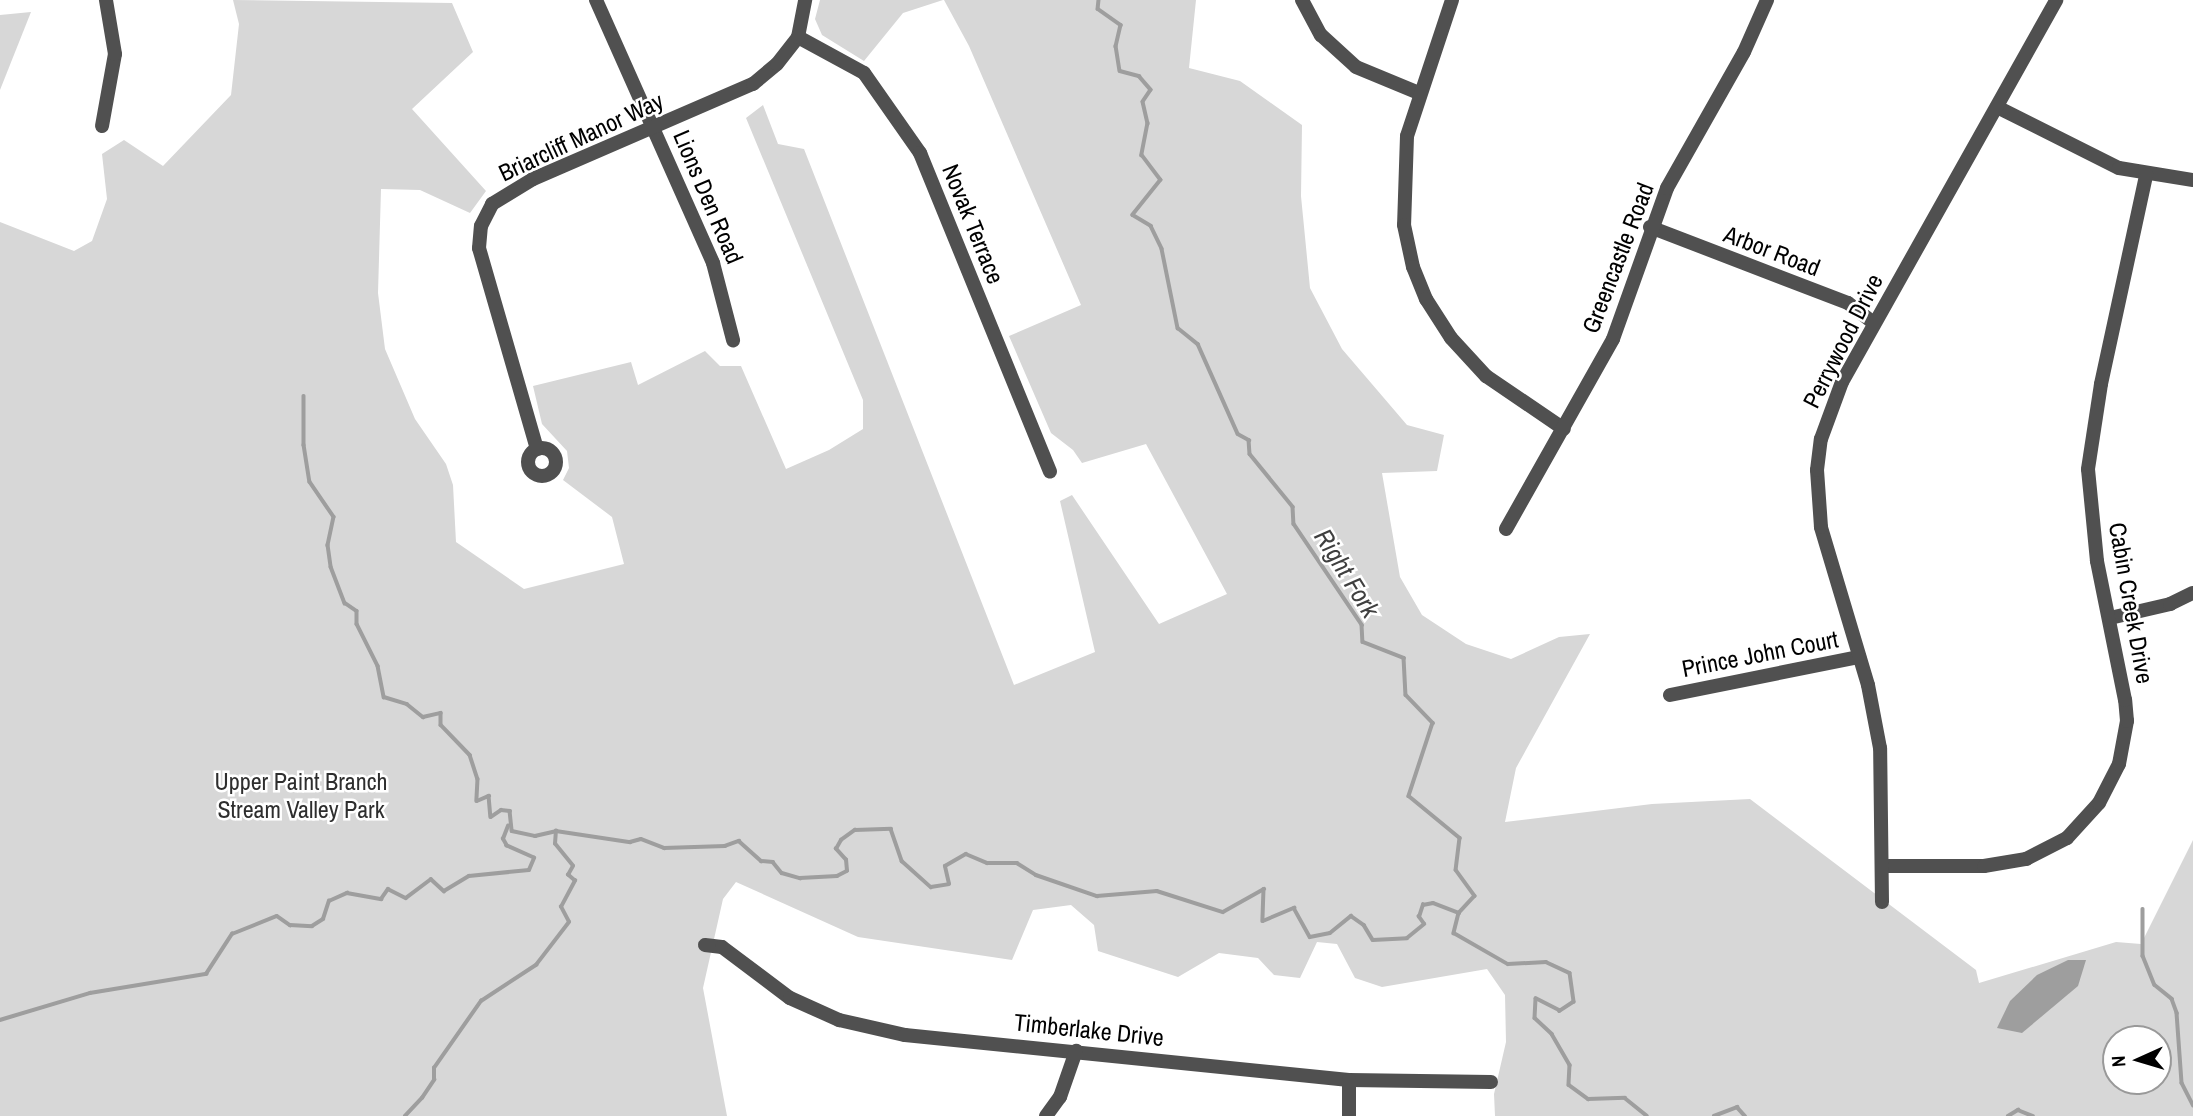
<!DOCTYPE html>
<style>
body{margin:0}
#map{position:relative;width:2193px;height:1116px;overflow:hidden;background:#fff;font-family:"Archivo Narrow",sans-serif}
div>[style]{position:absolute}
.green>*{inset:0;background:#d7d7d7}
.water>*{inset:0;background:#9e9e9e}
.stream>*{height:3.5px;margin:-1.75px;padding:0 1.75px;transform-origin:1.75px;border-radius:1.75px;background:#9e9e9e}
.minor>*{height:14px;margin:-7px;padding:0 7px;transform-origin:7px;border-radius:7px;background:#505050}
.minor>.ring{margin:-7px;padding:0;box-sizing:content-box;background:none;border:14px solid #505050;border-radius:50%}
span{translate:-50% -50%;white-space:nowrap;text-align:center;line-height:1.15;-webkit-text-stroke:5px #fff;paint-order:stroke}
.street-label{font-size:24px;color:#000}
.park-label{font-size:24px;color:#2e2e2e}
.water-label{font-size:26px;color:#3f3f3f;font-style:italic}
.north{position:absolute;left:2102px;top:1025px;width:70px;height:70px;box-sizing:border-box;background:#fff;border:2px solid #999;border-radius:50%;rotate:266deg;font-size:19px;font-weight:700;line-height:28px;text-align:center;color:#000}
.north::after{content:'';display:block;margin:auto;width:24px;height:32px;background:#000;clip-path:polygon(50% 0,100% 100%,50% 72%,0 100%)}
</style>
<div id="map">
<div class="green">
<i style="clip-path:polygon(evenodd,233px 0,452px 3px,473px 52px,412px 109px,486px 191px,470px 213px,420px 190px,381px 189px,378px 293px,385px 349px,415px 419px,446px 464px,453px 485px,456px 542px,524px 589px,624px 564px,612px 517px,563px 480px,569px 468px,567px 451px,542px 424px,533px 386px,631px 362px,638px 385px,705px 351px,720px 366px,741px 366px,786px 469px,829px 450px,863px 429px,863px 400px,746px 118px,763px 105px,778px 144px,804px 149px,1014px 685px,1095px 652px,1060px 501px,1072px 495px,1159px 624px,1227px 594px,1146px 444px,1082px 463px,1073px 450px,1051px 433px,1009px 336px,1081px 305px,969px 46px,944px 0,1196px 0,1189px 68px,1240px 81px,1302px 125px,1301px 196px,1310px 288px,1342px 349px,1407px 425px,1444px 435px,1437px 471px,1382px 473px,1400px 577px,1422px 615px,1466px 644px,1511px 659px,1559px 637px,1590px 634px,1516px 768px,1505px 822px,1652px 804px,1750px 799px,1976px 970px,1979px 983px,2116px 942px,2141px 944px,2193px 840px,2193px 1116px,1495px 1116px,1494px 1094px,1506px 1042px,1505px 995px,1487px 969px,1382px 987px,1355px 978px,1337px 944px,1317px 942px,1300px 978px,1274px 975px,1258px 958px,1219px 953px,1178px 977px,1098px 951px,1094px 925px,1071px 905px,1033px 910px,1012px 960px,858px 937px,736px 882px,723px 899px,703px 988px,727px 1116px,0 1116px,0 222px,74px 251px,92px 241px,107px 199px,102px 154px,124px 140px,163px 166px,231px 95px,239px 24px,233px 0,2116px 1039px,2158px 1039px,2158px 1081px,2116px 1081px,2116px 1039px)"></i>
<i style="clip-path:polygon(820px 0,943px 0,903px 13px,864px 61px,822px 35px,815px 19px)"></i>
<i style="clip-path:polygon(31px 12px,0 90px,0 15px)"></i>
</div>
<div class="water">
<i style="clip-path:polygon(2068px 960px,2086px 960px,2078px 986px,2022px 1033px,1997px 1028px,2010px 1001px,2037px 975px)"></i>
</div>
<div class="stream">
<i style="left:1099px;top:0;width:9px;rotate:96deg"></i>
<i style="left:1098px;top:9px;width:28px;rotate:35deg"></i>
<i style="left:1121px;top:25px;width:22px;rotate:103deg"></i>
<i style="left:1116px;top:46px;width:25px;rotate:81deg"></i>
<i style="left:1120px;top:71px;width:20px;rotate:15deg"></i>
<i style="left:1139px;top:76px;width:18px;rotate:49deg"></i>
<i style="left:1151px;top:90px;width:14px;rotate:124deg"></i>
<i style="left:1143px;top:102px;width:22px;rotate:77deg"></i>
<i style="left:1148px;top:123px;width:33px;rotate:101deg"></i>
<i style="left:1142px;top:155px;width:31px;rotate:53deg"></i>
<i style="left:1161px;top:180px;width:45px;rotate:128.7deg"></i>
<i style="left:1133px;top:215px;width:21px;rotate:31deg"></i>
<i style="left:1151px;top:226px;width:25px;rotate:64deg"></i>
<i style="left:1162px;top:249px;width:81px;rotate:78.6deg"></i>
<i style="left:1178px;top:328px;width:26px;rotate:39deg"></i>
<i style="left:1198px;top:344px;width:98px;rotate:66deg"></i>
<i style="left:1238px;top:434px;width:13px;rotate:29deg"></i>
<i style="left:1249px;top:440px;width:14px;rotate:86deg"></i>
<i style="left:1250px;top:454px;width:68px;rotate:50.9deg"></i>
<i style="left:1293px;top:507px;width:17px;rotate:87deg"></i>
<i style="left:1294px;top:524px;width:122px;rotate:56deg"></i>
<i style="left:1362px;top:625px;width:17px;rotate:87deg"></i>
<i style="left:1363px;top:642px;width:44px;rotate:21.3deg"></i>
<i style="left:1404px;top:658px;width:37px;rotate:87deg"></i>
<i style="left:1406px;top:695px;width:39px;rotate:46deg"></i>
<i style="left:1433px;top:723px;width:77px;rotate:108.2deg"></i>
<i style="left:1409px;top:796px;width:66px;rotate:39.5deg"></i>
<i style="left:1460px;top:838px;width:32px;rotate:97deg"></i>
<i style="left:1456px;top:870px;width:32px;rotate:54deg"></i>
<i style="left:1475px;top:896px;width:23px;rotate:133deg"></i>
<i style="left:1459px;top:913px;width:21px;rotate:104deg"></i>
<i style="left:1454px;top:933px;width:62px;rotate:29.9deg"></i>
<i style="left:1508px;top:964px;width:38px;rotate:-3deg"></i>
<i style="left:1546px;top:962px;width:26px;rotate:25deg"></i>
<i style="left:1570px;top:973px;width:29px;rotate:82deg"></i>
<i style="left:1574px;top:1002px;width:17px;rotate:147deg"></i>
<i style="left:1560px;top:1011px;width:27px;rotate:-153deg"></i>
<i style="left:1536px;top:999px;width:19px;rotate:93deg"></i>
<i style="left:1535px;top:1018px;width:23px;rotate:43deg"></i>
<i style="left:1552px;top:1034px;width:36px;rotate:60deg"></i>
<i style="left:1570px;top:1065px;width:20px;rotate:93deg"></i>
<i style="left:1569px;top:1085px;width:24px;rotate:36deg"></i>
<i style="left:1588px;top:1099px;width:37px;rotate:-2deg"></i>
<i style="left:1625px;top:1098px;width:28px;rotate:39deg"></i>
<i style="left:304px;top:396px;width:49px;rotate:90deg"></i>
<i style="left:304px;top:445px;width:37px;rotate:81deg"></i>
<i style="left:310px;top:482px;width:42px;rotate:55.6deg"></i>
<i style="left:334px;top:517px;width:29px;rotate:102deg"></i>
<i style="left:328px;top:545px;width:22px;rotate:82deg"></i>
<i style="left:331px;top:567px;width:39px;rotate:69deg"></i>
<i style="left:345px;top:603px;width:14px;rotate:34deg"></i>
<i style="left:357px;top:611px;width:13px;rotate:90deg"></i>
<i style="left:357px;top:624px;width:47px;rotate:63.4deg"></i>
<i style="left:378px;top:666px;width:32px;rotate:79deg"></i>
<i style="left:384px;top:697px;width:24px;rotate:17deg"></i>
<i style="left:407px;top:704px;width:21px;rotate:39deg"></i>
<i style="left:423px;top:717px;width:18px;rotate:-13deg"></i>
<i style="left:441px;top:713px;width:12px;rotate:90deg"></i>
<i style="left:441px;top:725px;width:42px;rotate:46deg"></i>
<i style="left:470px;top:755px;width:25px;rotate:72deg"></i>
<i style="left:478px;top:779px;width:22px;rotate:93deg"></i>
<i style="left:477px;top:801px;width:13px;rotate:-23deg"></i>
<i style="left:489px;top:796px;width:21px;rotate:85deg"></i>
<i style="left:491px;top:817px;width:12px;rotate:-35deg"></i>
<i style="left:501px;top:810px;width:9px;rotate:6deg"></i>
<i style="left:510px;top:811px;width:20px;rotate:84deg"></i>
<i style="left:512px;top:831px;width:24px;rotate:12deg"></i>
<i style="left:535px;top:836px;width:22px;rotate:-13deg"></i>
<i style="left:556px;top:831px;width:75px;rotate:8.5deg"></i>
<i style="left:630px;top:842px;width:11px;rotate:-15deg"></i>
<i style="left:641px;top:839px;width:25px;rotate:21deg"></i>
<i style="left:664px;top:848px;width:61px;rotate:-1.9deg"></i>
<i style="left:725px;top:846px;width:15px;rotate:-20deg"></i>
<i style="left:739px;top:841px;width:30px;rotate:42deg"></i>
<i style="left:761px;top:861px;width:12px;rotate:5deg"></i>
<i style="left:773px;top:862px;width:14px;rotate:51deg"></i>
<i style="left:782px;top:873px;width:19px;rotate:16deg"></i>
<i style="left:800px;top:878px;width:37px;rotate:-3deg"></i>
<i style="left:837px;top:876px;width:11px;rotate:-27deg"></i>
<i style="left:847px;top:871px;width:11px;rotate:-95deg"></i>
<i style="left:846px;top:860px;width:15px;rotate:-132deg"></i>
<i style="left:836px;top:849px;width:10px;rotate:-61deg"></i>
<i style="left:841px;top:840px;width:17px;rotate:-36deg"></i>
<i style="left:855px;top:830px;width:36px;rotate:-2deg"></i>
<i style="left:891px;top:829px;width:34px;rotate:71deg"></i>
<i style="left:902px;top:861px;width:39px;rotate:42deg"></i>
<i style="left:931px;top:887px;width:18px;rotate:-9deg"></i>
<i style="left:949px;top:884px;width:18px;rotate:-103deg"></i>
<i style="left:945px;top:866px;width:24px;rotate:-30deg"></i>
<i style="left:966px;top:854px;width:23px;rotate:23deg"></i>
<i style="left:987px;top:863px;width:30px"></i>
<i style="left:1017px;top:863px;width:22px;rotate:32deg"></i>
<i style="left:1036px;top:875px;width:65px;rotate:19deg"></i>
<i style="left:1097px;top:896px;width:60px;rotate:-4.8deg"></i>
<i style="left:1157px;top:891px;width:69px;rotate:17.7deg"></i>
<i style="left:1223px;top:912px;width:47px;rotate:-29.3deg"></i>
<i style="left:1264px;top:889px;width:32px;rotate:92deg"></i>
<i style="left:1263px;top:921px;width:34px;rotate:-23deg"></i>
<i style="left:1294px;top:908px;width:33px;rotate:61deg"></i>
<i style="left:1310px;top:937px;width:20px;rotate:-11deg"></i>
<i style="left:1330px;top:933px;width:27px;rotate:-39deg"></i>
<i style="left:1351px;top:916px;width:16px;rotate:35deg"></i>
<i style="left:1364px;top:925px;width:17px;rotate:59deg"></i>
<i style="left:1373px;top:940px;width:34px;rotate:-3deg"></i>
<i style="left:1407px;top:938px;width:22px;rotate:-39deg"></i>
<i style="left:1424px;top:924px;width:9px;rotate:-126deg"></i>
<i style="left:1419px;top:917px;width:13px;rotate:-72deg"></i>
<i style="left:1423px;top:905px;width:10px;rotate:-11deg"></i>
<i style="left:1433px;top:903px;width:28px;rotate:21deg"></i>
<i style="left:2143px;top:909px;width:47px;rotate:90deg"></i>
<i style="left:2143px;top:956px;width:31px;rotate:68deg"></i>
<i style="left:2155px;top:985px;width:22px;rotate:39deg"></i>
<i style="left:2172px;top:999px;width:15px;rotate:70deg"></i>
<i style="left:2177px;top:1013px;width:70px;rotate:85.9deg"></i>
<i style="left:2182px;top:1083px;width:25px;rotate:63deg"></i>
<i style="left:0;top:1020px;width:94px;rotate:-16.7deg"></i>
<i style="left:90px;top:993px;width:118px;rotate:-9.3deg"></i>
<i style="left:206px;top:974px;width:48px;rotate:-57deg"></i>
<i style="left:232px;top:934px;width:48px;rotate:-21.8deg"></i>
<i style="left:277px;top:916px;width:16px;rotate:35deg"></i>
<i style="left:290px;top:925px;width:22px;rotate:3deg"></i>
<i style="left:312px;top:926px;width:13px;rotate:-32deg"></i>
<i style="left:323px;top:919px;width:19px;rotate:-72deg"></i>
<i style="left:329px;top:901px;width:20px;rotate:-24deg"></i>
<i style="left:347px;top:893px;width:35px;rotate:10deg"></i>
<i style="left:381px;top:899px;width:12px;rotate:-55deg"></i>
<i style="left:388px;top:889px;width:20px;rotate:27deg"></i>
<i style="left:406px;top:898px;width:31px;rotate:-37deg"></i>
<i style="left:431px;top:879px;width:18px;rotate:43deg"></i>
<i style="left:444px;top:891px;width:29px;rotate:-31deg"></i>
<i style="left:469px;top:876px;width:60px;rotate:-5.7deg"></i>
<i style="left:529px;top:870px;width:13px;rotate:-67deg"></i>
<i style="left:534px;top:858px;width:30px;rotate:-156deg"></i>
<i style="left:507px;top:846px;width:8px;rotate:-120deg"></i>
<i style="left:503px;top:839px;width:14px;rotate:-69deg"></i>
<i style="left:405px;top:1116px;width:25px;rotate:-47deg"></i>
<i style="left:422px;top:1098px;width:22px;rotate:-56deg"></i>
<i style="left:434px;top:1080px;width:12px;rotate:-90deg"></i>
<i style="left:434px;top:1068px;width:82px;rotate:-55deg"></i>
<i style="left:481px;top:1001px;width:66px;rotate:-33.2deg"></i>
<i style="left:536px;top:965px;width:54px;rotate:-52.5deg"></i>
<i style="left:569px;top:922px;width:17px;rotate:-118deg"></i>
<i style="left:561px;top:907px;width:30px;rotate:-62deg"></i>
<i style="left:575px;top:881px;width:9px;rotate:-139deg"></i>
<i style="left:568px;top:875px;width:10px;rotate:-61deg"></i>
<i style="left:573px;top:866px;width:28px;rotate:-129deg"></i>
<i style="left:555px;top:844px;width:13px;rotate:-86deg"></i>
<i style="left:1714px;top:1116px;width:25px;rotate:-21deg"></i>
<i style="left:1737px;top:1107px;width:12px;rotate:48deg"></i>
<i style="left:2008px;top:1116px;width:12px;rotate:-31deg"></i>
<i style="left:2018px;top:1110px;width:16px;rotate:22deg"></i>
</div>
<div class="minor">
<i style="left:596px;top:0;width:288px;rotate:66deg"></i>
<i style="left:713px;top:263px;width:80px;rotate:75.4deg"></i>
<i style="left:1302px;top:0;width:40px;rotate:62deg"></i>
<i style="left:1321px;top:35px;width:47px;rotate:42.4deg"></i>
<i style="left:1356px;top:67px;width:68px;rotate:22.4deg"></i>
<i style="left:1452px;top:0;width:143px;rotate:108.3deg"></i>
<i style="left:1407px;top:136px;width:89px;rotate:91.9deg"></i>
<i style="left:1404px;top:225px;width:43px;rotate:77.9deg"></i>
<i style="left:1413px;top:267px;width:35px;rotate:68deg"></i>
<i style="left:1426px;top:299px;width:46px;rotate:57.3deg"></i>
<i style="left:1451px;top:338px;width:52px;rotate:47.4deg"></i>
<i style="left:1486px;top:376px;width:94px;rotate:34.2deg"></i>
<i style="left:798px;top:37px;width:75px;rotate:28.6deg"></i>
<i style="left:864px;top:73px;width:98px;rotate:55deg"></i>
<i style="left:920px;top:153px;width:344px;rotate:67.8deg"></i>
<i style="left:1997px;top:107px;width:136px;rotate:26.6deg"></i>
<i style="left:2119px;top:168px;width:75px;rotate:9.2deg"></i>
<i style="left:102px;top:126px;width:73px;rotate:-79.8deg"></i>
<i style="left:115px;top:54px;width:55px;rotate:-99.5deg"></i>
<i style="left:1650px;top:227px;width:212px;rotate:21deg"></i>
<i style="left:1848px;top:303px;width:33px;rotate:38deg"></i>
<i class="ring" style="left:528px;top:448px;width:14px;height:14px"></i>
<i style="left:537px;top:449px;width:209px;rotate:-106.1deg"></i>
<i style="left:479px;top:248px;width:22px;rotate:-85deg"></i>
<i style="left:481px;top:226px;width:25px;rotate:-63deg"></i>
<i style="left:492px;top:204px;width:48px;rotate:-31.4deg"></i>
<i style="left:533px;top:179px;width:240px;rotate:-23.4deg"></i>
<i style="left:753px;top:84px;width:31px;rotate:-40deg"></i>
<i style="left:777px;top:64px;width:34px;rotate:-52deg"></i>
<i style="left:798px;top:37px;width:38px;rotate:-79deg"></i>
<i style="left:1506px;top:529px;width:218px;rotate:-60.6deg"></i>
<i style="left:1613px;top:339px;width:160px;rotate:-70.3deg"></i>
<i style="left:1667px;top:188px;width:156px;rotate:-60.5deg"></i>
<i style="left:1744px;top:52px;width:57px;rotate:-66.1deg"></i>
<i style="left:2110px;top:618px;width:62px;rotate:-13.1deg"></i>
<i style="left:2170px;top:604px;width:25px;rotate:-26deg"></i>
<i style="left:1670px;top:695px;width:193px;rotate:-11.4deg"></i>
<i style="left:1884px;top:866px;width:100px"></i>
<i style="left:1984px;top:866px;width:43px;rotate:-9.5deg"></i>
<i style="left:2026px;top:859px;width:46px;rotate:-27.1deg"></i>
<i style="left:2067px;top:838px;width:47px;rotate:-47.6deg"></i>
<i style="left:2099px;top:803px;width:44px;rotate:-62.9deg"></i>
<i style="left:2119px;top:764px;width:44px;rotate:-79.5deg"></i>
<i style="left:2127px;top:721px;width:21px;rotate:-95deg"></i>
<i style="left:2125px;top:700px;width:142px;rotate:-101.4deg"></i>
<i style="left:2097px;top:561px;width:92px;rotate:-95.6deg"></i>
<i style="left:2088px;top:469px;width:86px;rotate:-81.3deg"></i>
<i style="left:2101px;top:384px;width:214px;rotate:-77.8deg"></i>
<i style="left:1882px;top:902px;width:154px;rotate:-90.7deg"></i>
<i style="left:1880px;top:748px;width:64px;rotate:-100.8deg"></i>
<i style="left:1868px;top:685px;width:165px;rotate:-106.6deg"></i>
<i style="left:1821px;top:527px;width:57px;rotate:-94deg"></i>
<i style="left:1817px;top:470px;width:31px;rotate:-83deg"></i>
<i style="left:1821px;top:439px;width:61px;rotate:-69.8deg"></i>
<i style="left:1842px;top:382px;width:438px;rotate:-60.7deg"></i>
<i style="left:705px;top:945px;width:17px;rotate:7deg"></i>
<i style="left:722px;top:947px;width:85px;rotate:36.9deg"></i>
<i style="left:790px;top:998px;width:54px;rotate:24.2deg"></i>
<i style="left:839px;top:1020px;width:68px;rotate:12.8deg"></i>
<i style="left:905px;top:1035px;width:446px;rotate:5.8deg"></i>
<i style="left:1349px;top:1080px;width:142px;rotate:0.8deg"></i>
<i style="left:1046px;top:1116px;width:24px;rotate:-54deg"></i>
<i style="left:1060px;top:1097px;width:49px;rotate:-70.8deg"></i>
<i style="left:1349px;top:1116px;width:36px;rotate:-90deg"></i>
</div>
<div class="street-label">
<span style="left:581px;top:137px;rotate:-25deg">Briarcliff Manor Way</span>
<span style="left:708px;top:197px;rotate:67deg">Lions Den Road</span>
<span style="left:973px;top:224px;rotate:68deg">Novak Terrace</span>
<span style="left:1772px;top:251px;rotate:21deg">Arbor Road</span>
<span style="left:1618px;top:258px;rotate:-69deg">Greencastle Road</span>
<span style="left:1843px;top:341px;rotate:-63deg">Perrywood Drive</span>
<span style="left:2131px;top:603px;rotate:80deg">Cabin Creek Drive</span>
<span style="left:1760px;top:654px;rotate:-11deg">Prince John Court</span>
<span style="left:1089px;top:1030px;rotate:6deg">Timberlake Drive</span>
</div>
<div class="park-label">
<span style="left:301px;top:796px">Upper Paint Branch<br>Stream Valley Park</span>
</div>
<div class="water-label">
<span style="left:1347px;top:573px;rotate:58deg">Right Fork</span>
</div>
<div class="north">N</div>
</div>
